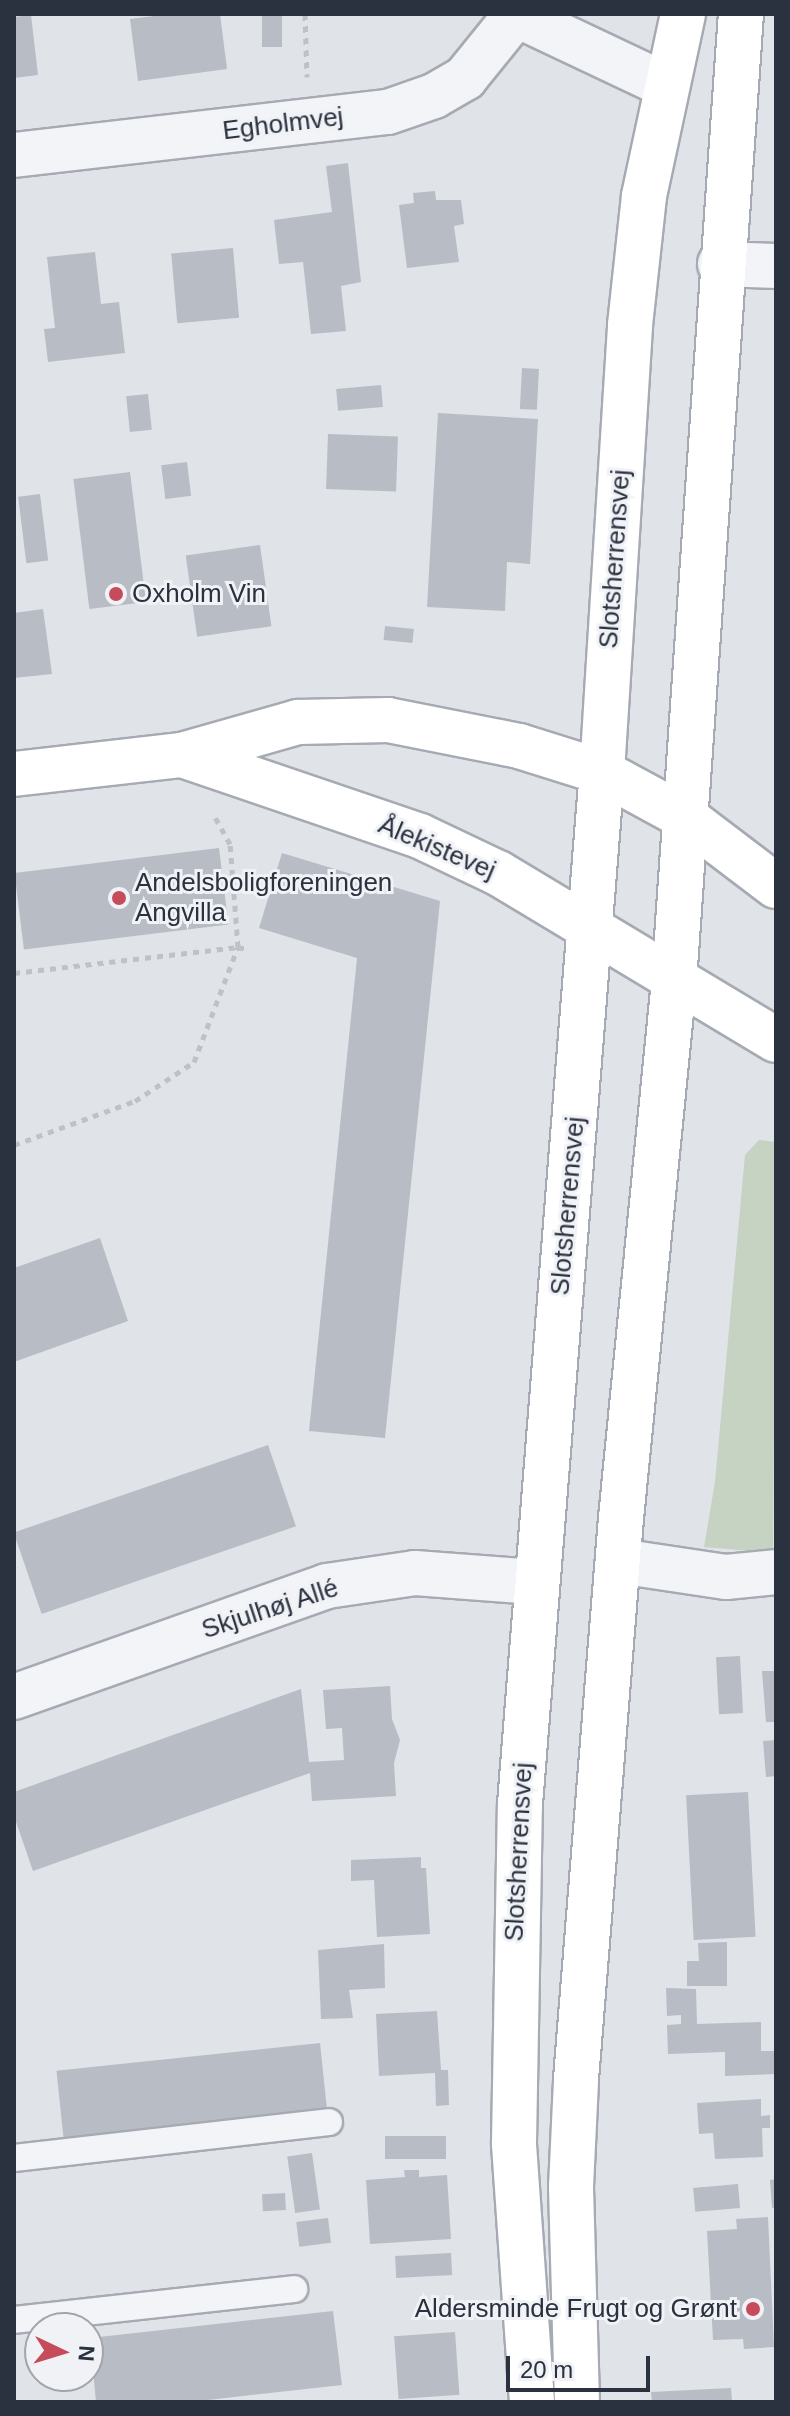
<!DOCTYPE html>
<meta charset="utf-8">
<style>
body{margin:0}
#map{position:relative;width:790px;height:2416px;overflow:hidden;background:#e0e3e8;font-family:Helvetica,sans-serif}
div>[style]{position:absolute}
.green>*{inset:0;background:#c6d2c2}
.building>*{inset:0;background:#b8bcc5;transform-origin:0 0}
.path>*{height:5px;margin-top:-2.5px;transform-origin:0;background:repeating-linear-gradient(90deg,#bfc1c7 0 6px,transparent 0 12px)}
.roads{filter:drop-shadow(2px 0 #a6aab2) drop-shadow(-2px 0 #a6aab2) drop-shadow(0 2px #a6aab2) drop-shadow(0 -2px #a6aab2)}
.lane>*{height:26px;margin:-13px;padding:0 13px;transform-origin:13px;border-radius:13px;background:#f3f4f7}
.street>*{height:44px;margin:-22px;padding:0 22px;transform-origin:22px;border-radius:22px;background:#f3f4f7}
.secondary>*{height:44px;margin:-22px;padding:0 22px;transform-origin:22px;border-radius:22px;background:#fff}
.dots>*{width:22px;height:22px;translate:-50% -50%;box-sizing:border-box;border:4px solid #f0f2f6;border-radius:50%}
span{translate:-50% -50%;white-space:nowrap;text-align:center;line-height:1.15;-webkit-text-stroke:6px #f0f2f6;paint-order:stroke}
.street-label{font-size:26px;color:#2a313f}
.poi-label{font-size:26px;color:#2a313f}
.left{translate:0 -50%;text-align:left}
.right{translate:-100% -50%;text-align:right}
.frame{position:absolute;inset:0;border:16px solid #2a313f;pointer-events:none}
.north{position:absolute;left:24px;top:2312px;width:80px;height:80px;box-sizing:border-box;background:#f0f2f6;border:2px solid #a1a5ad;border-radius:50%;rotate:94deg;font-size:22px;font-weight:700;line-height:32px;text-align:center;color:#2a313f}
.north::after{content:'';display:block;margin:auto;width:28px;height:36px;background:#c64c5c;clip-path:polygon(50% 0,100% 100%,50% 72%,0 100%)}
.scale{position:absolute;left:506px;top:2356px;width:144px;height:36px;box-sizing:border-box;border:4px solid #2a313f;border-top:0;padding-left:10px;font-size:24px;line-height:28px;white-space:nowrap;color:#2a313f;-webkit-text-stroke:6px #f0f2f6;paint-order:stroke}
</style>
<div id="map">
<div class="green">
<i style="clip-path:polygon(759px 1140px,776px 1142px,773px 1553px,704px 1547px,715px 1482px,745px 1155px)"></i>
</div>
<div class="building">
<i style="clip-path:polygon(170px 14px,220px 14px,227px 69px,138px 81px,130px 19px)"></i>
<i style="left:262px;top:14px;width:20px;height:33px"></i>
<i style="clip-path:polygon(31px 15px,38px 75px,14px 78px,14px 17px)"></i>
<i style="clip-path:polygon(348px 163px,361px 282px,341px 286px,346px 331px,311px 334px,303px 262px,279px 264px,274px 220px,332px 212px,326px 166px)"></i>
<i style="clip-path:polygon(435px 191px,436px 200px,461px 200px,464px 224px,454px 226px,459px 262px,407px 268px,399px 205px,414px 203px,413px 193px)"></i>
<i style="left:233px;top:248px;width:70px;height:62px;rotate:85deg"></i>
<i style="clip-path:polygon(95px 252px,101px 304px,119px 302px,125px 353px,48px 362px,44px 329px,55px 328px,47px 257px)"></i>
<i style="left:522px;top:368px;width:17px;height:41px;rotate:3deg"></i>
<i style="left:381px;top:385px;width:22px;height:45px;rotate:85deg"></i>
<i style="left:148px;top:394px;width:36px;height:22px;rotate:84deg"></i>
<i style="clip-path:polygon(438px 413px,538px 419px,530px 564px,507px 562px,505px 611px,427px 607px)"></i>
<i style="left:328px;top:434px;width:70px;height:55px;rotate:2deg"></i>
<i style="left:187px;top:462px;width:34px;height:26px;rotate:83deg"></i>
<i style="left:130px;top:472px;width:131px;height:57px;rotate:83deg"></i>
<i style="left:40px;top:494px;width:67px;height:22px;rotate:83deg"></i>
<i style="left:260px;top:545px;width:82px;height:75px;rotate:82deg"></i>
<i style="clip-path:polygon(43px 609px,52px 674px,14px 678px,14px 613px)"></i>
<i style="left:385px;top:626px;width:29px;height:14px;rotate:6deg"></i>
<i style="left:219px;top:848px;width:77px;height:206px;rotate:83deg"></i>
<i style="clip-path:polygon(282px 853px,440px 901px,385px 1438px,309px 1431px,357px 958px,259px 928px)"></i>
<i style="clip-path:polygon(100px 1238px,128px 1321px,14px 1362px,14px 1268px)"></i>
<i style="left:268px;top:1445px;width:86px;height:269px;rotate:71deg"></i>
<i style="left:740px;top:1656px;width:57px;height:24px;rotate:87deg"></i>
<i style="clip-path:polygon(762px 1671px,776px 1671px,776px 1722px,766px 1722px)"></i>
<i style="clip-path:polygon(390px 1686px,392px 1719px,400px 1740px,394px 1763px,396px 1796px,312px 1801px,310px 1773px,33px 1871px,14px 1816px,14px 1792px,301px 1689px,309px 1762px,344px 1760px,342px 1728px,326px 1729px,323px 1690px)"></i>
<i style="clip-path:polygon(776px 1740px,776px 1776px,766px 1777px,763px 1741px)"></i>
<i style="left:748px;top:1792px;width:145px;height:62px;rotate:87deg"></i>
<i style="clip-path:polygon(421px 1857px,421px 1868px,426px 1868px,430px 1934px,377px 1937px,374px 1880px,351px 1881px,351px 1860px)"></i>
<i style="clip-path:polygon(727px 1942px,727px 1986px,687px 1986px,687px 1961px,699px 1961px,698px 1943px)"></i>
<i style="clip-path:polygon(384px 1944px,385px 1988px,349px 1990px,353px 2018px,321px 2019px,318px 1950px)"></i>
<i style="clip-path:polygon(666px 1988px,696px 1989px,697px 2024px,761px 2022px,761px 2051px,776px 2051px,776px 2074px,725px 2076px,725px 2052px,668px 2054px,667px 2025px,681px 2024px,681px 2015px,667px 2016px)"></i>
<i style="clip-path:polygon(437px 2011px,441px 2070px,448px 2070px,449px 2105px,436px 2106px,435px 2073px,379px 2076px,376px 2014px)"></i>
<i style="left:320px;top:2043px;width:80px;height:265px;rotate:84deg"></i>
<i style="clip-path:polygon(761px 2099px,761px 2116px,770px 2115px,770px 2128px,762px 2128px,763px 2157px,715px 2159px,713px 2133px,699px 2134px,697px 2103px)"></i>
<i style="left:446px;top:2136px;width:23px;height:61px;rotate:90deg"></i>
<i style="left:312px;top:2153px;width:57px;height:25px;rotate:82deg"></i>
<i style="clip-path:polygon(404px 2170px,419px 2170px,419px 2177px,447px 2175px,451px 2239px,370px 2244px,366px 2180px,405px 2177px)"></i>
<i style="clip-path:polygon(776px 2179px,776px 2207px,772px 2208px,770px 2180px)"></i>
<i style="left:738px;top:2184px;width:24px;height:45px;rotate:85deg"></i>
<i style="left:285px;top:2193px;width:17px;height:23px;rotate:87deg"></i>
<i style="clip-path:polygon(768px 2217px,774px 2347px,744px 2349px,743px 2339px,713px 2340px,707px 2231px,737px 2229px,736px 2219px)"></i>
<i style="left:328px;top:2218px;width:25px;height:32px;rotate:83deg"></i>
<i style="left:451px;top:2253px;width:22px;height:56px;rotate:87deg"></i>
<i style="clip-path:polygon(333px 2311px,342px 2385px,190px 2402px,96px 2402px,90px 2338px)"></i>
<i style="left:455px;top:2332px;width:63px;height:61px;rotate:86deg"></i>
<i style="clip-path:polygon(731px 2388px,732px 2402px,652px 2402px,651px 2392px)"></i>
</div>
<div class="path">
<i style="left:305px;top:14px;width:63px;rotate:88.2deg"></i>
<i style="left:14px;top:973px;width:226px;rotate:-6.6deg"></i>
<i style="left:238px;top:947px;width:12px;rotate:14deg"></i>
<i style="left:14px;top:1145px;width:129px;rotate:-20deg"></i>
<i style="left:135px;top:1101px;width:71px;rotate:-33.5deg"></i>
<i style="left:194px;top:1062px;width:123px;rotate:-69.1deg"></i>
<i style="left:238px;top:947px;width:103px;rotate:-94.4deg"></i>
<i style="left:230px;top:844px;width:33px;rotate:-119deg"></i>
</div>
<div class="roads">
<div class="lane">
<i style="left:14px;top:2158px;width:317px;rotate:-6.5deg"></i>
<i style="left:14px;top:2320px;width:282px;rotate:-6.3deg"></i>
</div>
<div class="street">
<i style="left:515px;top:14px;width:166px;rotate:25.3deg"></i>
<i style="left:14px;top:155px;width:376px;rotate:-6.6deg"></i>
<i style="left:388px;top:112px;width:49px;rotate:-19.2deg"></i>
<i style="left:434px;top:96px;width:36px;rotate:-30deg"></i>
<i style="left:465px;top:78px;width:81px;rotate:-51deg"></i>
<i style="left:720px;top:264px;width:56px;rotate:2deg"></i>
<i style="left:619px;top:1561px;width:108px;rotate:8.5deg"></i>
<i style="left:726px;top:1577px;width:50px;rotate:-5.7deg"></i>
<i style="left:14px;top:1697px;width:332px;rotate:-19.5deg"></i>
<i style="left:327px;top:1586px;width:89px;rotate:-8.4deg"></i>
<i style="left:415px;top:1573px;width:120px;rotate:4.3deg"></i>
</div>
<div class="secondary">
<i style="left:182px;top:755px;width:251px;rotate:18.8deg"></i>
<i style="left:420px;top:836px;width:86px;rotate:25.4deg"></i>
<i style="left:498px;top:873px;width:324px;rotate:31deg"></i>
<i style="left:14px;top:774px;width:169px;rotate:-6.5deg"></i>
<i style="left:182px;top:755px;width:121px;rotate:-15.9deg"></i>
<i style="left:298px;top:722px;width:90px;rotate:-1.3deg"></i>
<i style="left:388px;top:720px;width:134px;rotate:11.2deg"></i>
<i style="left:519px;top:746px;width:87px;rotate:17.4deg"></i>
<i style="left:602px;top:772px;width:94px;rotate:28.5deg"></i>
<i style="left:685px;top:817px;width:114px;rotate:37.2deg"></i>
<i style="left:532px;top:2402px;width:260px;rotate:-94deg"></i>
<i style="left:514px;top:2143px;width:339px;rotate:-89deg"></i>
<i style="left:520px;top:1804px;width:1035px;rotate:-85.46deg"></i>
<i style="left:602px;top:772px;width:448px;rotate:-86.4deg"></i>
<i style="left:630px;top:325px;width:130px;rotate:-83.8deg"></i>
<i style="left:644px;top:196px;width:186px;rotate:-77.9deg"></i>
<i style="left:577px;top:2402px;width:215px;rotate:-91.6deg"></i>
<i style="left:571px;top:2187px;width:108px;rotate:-87.3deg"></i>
<i style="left:576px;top:2079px;width:563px;rotate:-85.41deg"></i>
<i style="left:621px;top:1518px;width:540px;rotate:-84.36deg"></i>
<i style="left:674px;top:981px;width:969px;rotate:-86.04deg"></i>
</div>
</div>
<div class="dots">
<i style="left:116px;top:594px;background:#c64c5c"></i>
<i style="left:119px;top:898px;background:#c64c5c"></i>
<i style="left:753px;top:2309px;background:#c64c5c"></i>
</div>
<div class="street-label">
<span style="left:283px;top:124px;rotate:-7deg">Egholmvej</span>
<span style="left:615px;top:559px;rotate:-86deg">Slotsherrensvej</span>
<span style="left:437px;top:848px;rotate:23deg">Ålekistevej</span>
<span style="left:568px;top:1206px;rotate:-85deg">Slotsherrensvej</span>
<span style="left:270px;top:1609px;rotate:-18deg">Skjulhøj Allé</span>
<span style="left:519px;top:1852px;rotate:-87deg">Slotsherrensvej</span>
</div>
<div class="poi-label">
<span class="left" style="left:132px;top:594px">Oxholm Vin</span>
<span class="left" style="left:135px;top:898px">Andelsboligforeningen<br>Angvilla</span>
<span class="right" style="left:737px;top:2309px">Aldersminde Frugt og Grønt</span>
</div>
<div class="frame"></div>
<div class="north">N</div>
<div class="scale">20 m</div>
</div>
